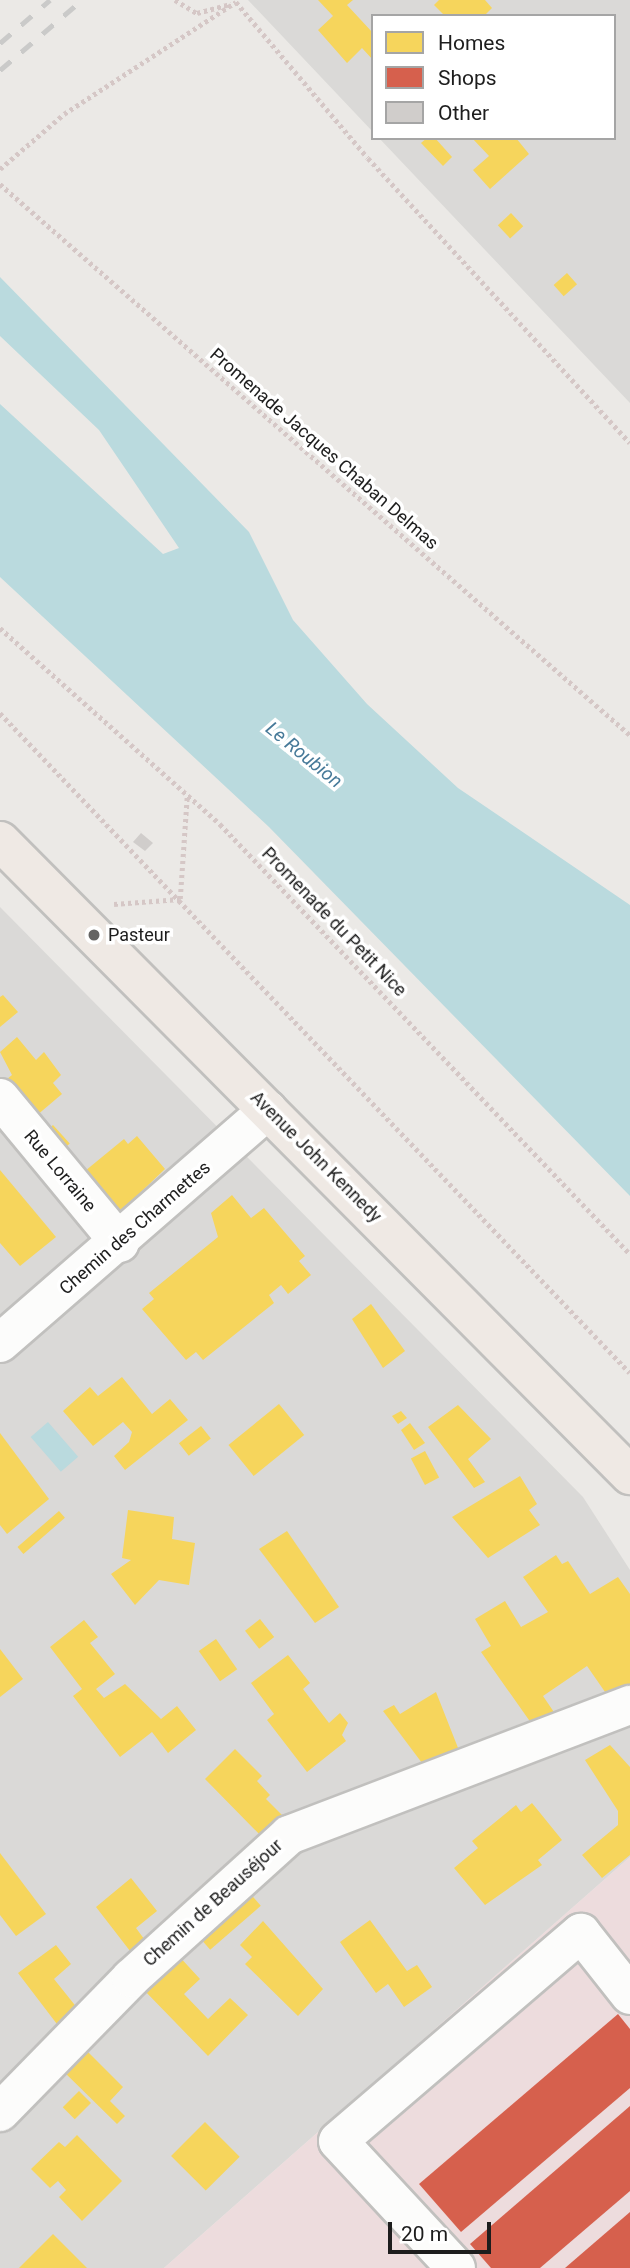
<!DOCTYPE html>
<meta charset="utf-8">
<style>
body{margin:0}
#map{position:relative;width:630px;height:2268px;overflow:hidden;background:#ebe9e6;font-family:Roboto,sans-serif}
div>[style]{position:absolute}
.residential>*{inset:0;background:#dad9d7}
.commercial>*{inset:0;background:#eddcdd}
.water>*{inset:0;background:#badade;transform-origin:0 0}
.homes>*{inset:0;background:#f6d55c;transform-origin:0 0}
.shops>*{inset:0;background:#d6604d}
.building>*{inset:0;background:#d0cdcb}
.path>*{height:4.5px;margin-top:-2.25px;transform-origin:0;background:repeating-linear-gradient(90deg,#d5c7c6 0 3.5px,transparent 0 7px)}
.roads{filter:drop-shadow(2px 0 #c1c0be) drop-shadow(-2px 0 #c1c0be) drop-shadow(0 2px #c1c0be) drop-shadow(0 -2px #c1c0be)}
.minor>*{height:38px;margin:-19px;padding:0 19px;transform-origin:19px;border-radius:19px;background:#fcfcfb}
.major>*{height:38px;margin:-19px;padding:0 19px;transform-origin:19px;border-radius:19px;background:#efe9e4}
.rail>*{height:5px;margin-top:-2.5px;transform-origin:0;background:repeating-linear-gradient(90deg,#cacac9 0 14px,transparent 0 28px)}
.dots>*{width:19px;height:19px;translate:-50% -50%;box-sizing:border-box;border:4px solid #fff;border-radius:50%}
span{translate:-50% -50%;white-space:nowrap;text-align:center;line-height:1.15;-webkit-text-stroke:7px #fff;paint-order:stroke}
.street-label{font-size:18px;color:#1d1d1d}
.poi-label{font-size:18px;color:#1d1d1d}
.left{translate:0 -50%;text-align:left}
.water-label{font-size:19px;color:#477a99;font-style:italic}
.legend{position:absolute;left:371px;top:14px;width:245px;height:126px;box-sizing:border-box;background:#fff;border:2px solid #a5a5a5;margin:0;padding:9px 12px;list-style:none;font-size:21px;color:#1d1d1d}
.legend li{display:flex;align-items:center;gap:14px;height:35px}
.legend b{width:35px;border:2px solid #a5a5a5}
.scale{position:absolute;left:388px;top:2222px;width:103px;height:32px;box-sizing:border-box;border:4px solid #1d1d1d;border-top:0;padding-left:9px;font-size:21px;line-height:24px;white-space:nowrap;color:#1d1d1d;-webkit-text-stroke:5px #fff;paint-order:stroke}
</style>
<div id="map">
<div class="residential">
<i style="clip-path:polygon(248px 0,630px 0,630px 403px,379px 138px,614px 138px,614px 16px,373px 16px,373px 132px)"></i>
<i style="clip-path:polygon(0 907px,583px 1497px,630px 1570px,630px 1857px,164px 2268px,0 2268px)"></i>
</div>
<div class="commercial">
<i style="clip-path:polygon(630px 1857px,630px 2268px,164px 2268px)"></i>
</div>
<div class="water">
<i style="clip-path:polygon(0 277px,249px 532px,293px 620px,367px 704px,458px 788px,630px 905px,630px 1196px,269px 827px,0 577px,0 404px,163px 554px,179px 548px,99px 430px,0 336px)"></i>
<i style="left:48px;top:1422px;width:46px;height:23px;rotate:49deg"></i>
</div>
<div class="homes">
<i style="clip-path:polygon(318px 0,353px 0,347px 5px,373px 33px,373px 60px,362px 48px,347px 63px,318px 30px,333px 16px)"></i>
<i style="clip-path:polygon(439px 0,485px 0,492px 8px,484px 16px,445px 16px,434px 5px)"></i>
<i style="clip-path:polygon(427px 138px,435px 138px,452px 157px,443px 166px,421px 143px)"></i>
<i style="clip-path:polygon(472px 138px,516px 138px,529px 154px,490px 189px,473px 170px,489px 156px)"></i>
<i style="left:511px;top:213px;width:18px;height:18px;rotate:47deg"></i>
<i style="left:567px;top:273px;width:15px;height:18px;rotate:48deg"></i>
<i style="clip-path:polygon(3px 995px,18px 1012px,0 1027px,0 997px)"></i>
<i style="clip-path:polygon(17px 1037px,36px 1060px,44px 1052px,61px 1075px,53px 1083px,62px 1094px,36px 1116px,2px 1083px,12px 1075px,0 1052px)"></i>
<i style="left:53px;top:1125px;width:25px;height:13px;rotate:48deg"></i>
<i style="clip-path:polygon(137px 1136px,165px 1169px,119px 1213px,85px 1171px,124px 1139px,128px 1144px)"></i>
<i style="clip-path:polygon(0 1170px,56px 1237px,20px 1266px,0 1243px)"></i>
<i style="clip-path:polygon(232px 1195px,251px 1218px,264px 1208px,305px 1256px,299px 1261px,311px 1275px,288px 1294px,281px 1285px,269px 1295px,274px 1303px,203px 1360px,196px 1352px,186px 1360px,142px 1309px,154px 1299px,149px 1293px,218px 1237px,211px 1213px)"></i>
<i style="clip-path:polygon(371px 1304px,405px 1351px,383px 1368px,352px 1319px)"></i>
<i style="clip-path:polygon(122px 1377px,152px 1414px,170px 1399px,188px 1420px,125px 1470px,114px 1456px,129px 1442px,132px 1432px,123px 1422px,93px 1446px,63px 1411px,90px 1387px,98px 1396px)"></i>
<i style="left:279px;top:1404px;width:40px;height:65px;rotate:51deg"></i>
<i style="clip-path:polygon(458px 1405px,491px 1439px,468px 1459px,485px 1482px,474px 1488px,428px 1427px)"></i>
<i style="clip-path:polygon(401px 1411px,407px 1418px,398px 1424px,392px 1416px)"></i>
<i style="clip-path:polygon(410px 1423px,425px 1443px,414px 1450px,401px 1430px)"></i>
<i style="left:201px;top:1426px;width:16px;height:28px;rotate:52deg"></i>
<i style="clip-path:polygon(0 1433px,49px 1499px,7px 1534px,0 1525px)"></i>
<i style="left:425px;top:1451px;width:30px;height:16px;rotate:62deg"></i>
<i style="clip-path:polygon(520px 1476px,537px 1504px,529px 1510px,540px 1525px,488px 1558px,452px 1517px)"></i>
<i style="clip-path:polygon(128px 1510px,174px 1517px,172px 1539px,195px 1543px,189px 1585px,159px 1580px,135px 1605px,111px 1574px,131px 1560px,122px 1558px)"></i>
<i style="left:59px;top:1511px;width:9px;height:55px;rotate:49deg"></i>
<i style="clip-path:polygon(287px 1531px,339px 1607px,315px 1623px,259px 1549px)"></i>
<i style="clip-path:polygon(556px 1555px,562px 1564px,568px 1561px,590px 1594px,618px 1577px,630px 1594px,630px 1691px,612px 1702px,587px 1666px,543px 1696px,560px 1721px,536px 1730px,481px 1652px,491px 1646px,475px 1619px,505px 1601px,521px 1627px,548px 1612px,523px 1577px)"></i>
<i style="left:260px;top:1619px;width:23px;height:19px;rotate:52deg"></i>
<i style="clip-path:polygon(84px 1620px,98px 1637px,90px 1643px,115px 1674px,96px 1689px,104px 1698px,125px 1684px,161px 1719px,177px 1706px,196px 1730px,168px 1753px,152px 1732px,120px 1757px,73px 1696px,82px 1689px,50px 1647px)"></i>
<i style="left:216px;top:1639px;width:37px;height:21px;rotate:55deg"></i>
<i style="clip-path:polygon(0 1649px,23px 1679px,0 1697px)"></i>
<i style="clip-path:polygon(288px 1655px,310px 1683px,303px 1689px,329px 1723px,340px 1713px,348px 1723px,342px 1735px,346px 1741px,307px 1772px,267px 1720px,274px 1714px,251px 1683px)"></i>
<i style="clip-path:polygon(436px 1692px,462px 1758px,428px 1771px,383px 1711px,394px 1705px,400px 1714px)"></i>
<i style="clip-path:polygon(610px 1745px,630px 1767px,630px 1855px,602px 1878px,582px 1855px,618px 1825px,618px 1811px,585px 1760px)"></i>
<i style="clip-path:polygon(235px 1749px,262px 1776px,257px 1781px,270px 1795px,266px 1799px,283px 1816px,262px 1837px,205px 1779px)"></i>
<i style="clip-path:polygon(532px 1803px,562px 1840px,538px 1860px,542px 1865px,485px 1905px,454px 1868px,478px 1848px,472px 1841px,516px 1805px,521px 1812px)"></i>
<i style="clip-path:polygon(0 1853px,46px 1914px,16px 1936px,0 1915px)"></i>
<i style="clip-path:polygon(131px 1878px,157px 1911px,136px 1928px,150px 1947px,137px 1960px,96px 1907px)"></i>
<i style="left:247px;top:1890px;width:21px;height:67px;rotate:49deg"></i>
<i style="clip-path:polygon(370px 1920px,407px 1971px,417px 1965px,432px 1987px,404px 2007px,388px 1984px,376px 1993px,340px 1942px)"></i>
<i style="clip-path:polygon(263px 1921px,323px 1989px,298px 2016px,245px 1964px,252px 1957px,240px 1945px)"></i>
<i style="clip-path:polygon(56px 1945px,71px 1964px,54px 1979px,82px 2014px,63px 2032px,18px 1973px)"></i>
<i style="clip-path:polygon(177px 1954px,200px 1979px,184px 1994px,208px 2019px,230px 1998px,248px 2015px,208px 2056px,143px 1989px)"></i>
<i style="clip-path:polygon(83px 2047px,123px 2087px,110px 2101px,125px 2116px,117px 2124px,61px 2069px)"></i>
<i style="left:79px;top:2091px;width:17px;height:23px;rotate:45deg"></i>
<i style="left:205px;top:2122px;width:49px;height:48px;rotate:45deg"></i>
<i style="clip-path:polygon(77px 2135px,122px 2181px,82px 2221px,59px 2197px,66px 2190px,58px 2181px,50px 2188px,31px 2169px,59px 2142px,65px 2147px)"></i>
<i style="clip-path:polygon(53px 2234px,87px 2268px,19px 2268px)"></i>
</div>
<div class="shops">
<i style="clip-path:polygon(618px 2014px,630px 2029px,630px 2088px,461px 2232px,419px 2184px)"></i>
<i style="clip-path:polygon(630px 2106px,630px 2191px,540px 2268px,491px 2268px,470px 2244px)"></i>
<i style="clip-path:polygon(630px 2212px,630px 2268px,565px 2268px)"></i>
</div>
<div class="building">
<i style="clip-path:polygon(141px 833px,153px 843px,145px 851px,133px 842px)"></i>
</div>
<div class="path">
<i style="left:175px;top:0;width:26px;rotate:31deg"></i>
<i style="left:197px;top:13px;width:35px;rotate:-15deg"></i>
<i style="left:0;top:169px;width:84px;rotate:-40.7deg"></i>
<i style="left:64px;top:114px;width:205px;rotate:-33.1deg"></i>
<i style="left:236px;top:2px;width:204px;rotate:49.8deg"></i>
<i style="left:368px;top:158px;width:387px;rotate:47.4deg"></i>
<i style="left:0;top:184px;width:837px;rotate:41.17deg"></i>
<i style="left:0;top:628px;width:295px;rotate:41.7deg"></i>
<i style="left:220px;top:824px;width:594px;rotate:46.36deg"></i>
<i style="left:0;top:713px;width:912px;rotate:46.33deg"></i>
<i style="left:114px;top:904px;width:66px;rotate:-4.3deg"></i>
<i style="left:180px;top:899px;width:103px;rotate:-86.1deg"></i>
</div>
<div class="roads">
<div class="minor">
<i style="left:0;top:1098px;width:188px;rotate:50.4deg"></i>
<i style="left:0;top:1343px;width:355px;rotate:-41deg"></i>
<i style="left:0;top:2112px;width:187px;rotate:-45.6deg"></i>
<i style="left:131px;top:1978px;width:213px;rotate:-42.1deg"></i>
<i style="left:289px;top:1835px;width:365px;rotate:-20.9deg"></i>
<i style="left:456px;top:2268px;width:173px;rotate:-132.9deg"></i>
<i style="left:338px;top:2141px;width:320px;rotate:-40.6deg"></i>
<i style="left:581px;top:1933px;width:79px;rotate:51.7deg"></i>
</div>
<div class="major">
<i style="left:0;top:841px;width:894px;rotate:45.18deg"></i>
</div>
</div>
<div class="rail">
<i style="left:0;top:43px;width:66px;rotate:-40.7deg"></i>
<i style="left:0;top:70px;width:108px;rotate:-40.5deg"></i>
</div>
<div class="dots">
<i style="left:94px;top:935px;background:#656463"></i>
</div>
<div class="street-label">
<span style="left:324px;top:449px;rotate:41deg">Promenade Jacques Chaban Delmas</span>
<span style="left:334px;top:922px;rotate:46deg">Promenade du Petit Nice</span>
<span style="left:316px;top:1157px;rotate:45deg">Avenue John Kennedy</span>
<span style="left:60px;top:1171px;rotate:50deg">Rue Lorraine</span>
<span style="left:135px;top:1228px;rotate:-41deg">Chemin des Charmettes</span>
<span style="left:213px;top:1903px;rotate:-42deg">Chemin de Beauséjour</span>
</div>
<div class="poi-label">
<span class="left" style="left:108px;top:935px">Pasteur</span>
</div>
<div class="water-label">
<span style="left:304px;top:755px;rotate:39deg">Le Roubion</span>
</div>
<ul class="legend">
<li><b style="height:19px;background:#f6d55c"></b>Homes</li>
<li><b style="height:19px;background:#d6604d"></b>Shops</li>
<li><b style="height:19px;background:#d0cdcb"></b>Other</li>
</ul>
<div class="scale">20 m</div>
</div>
